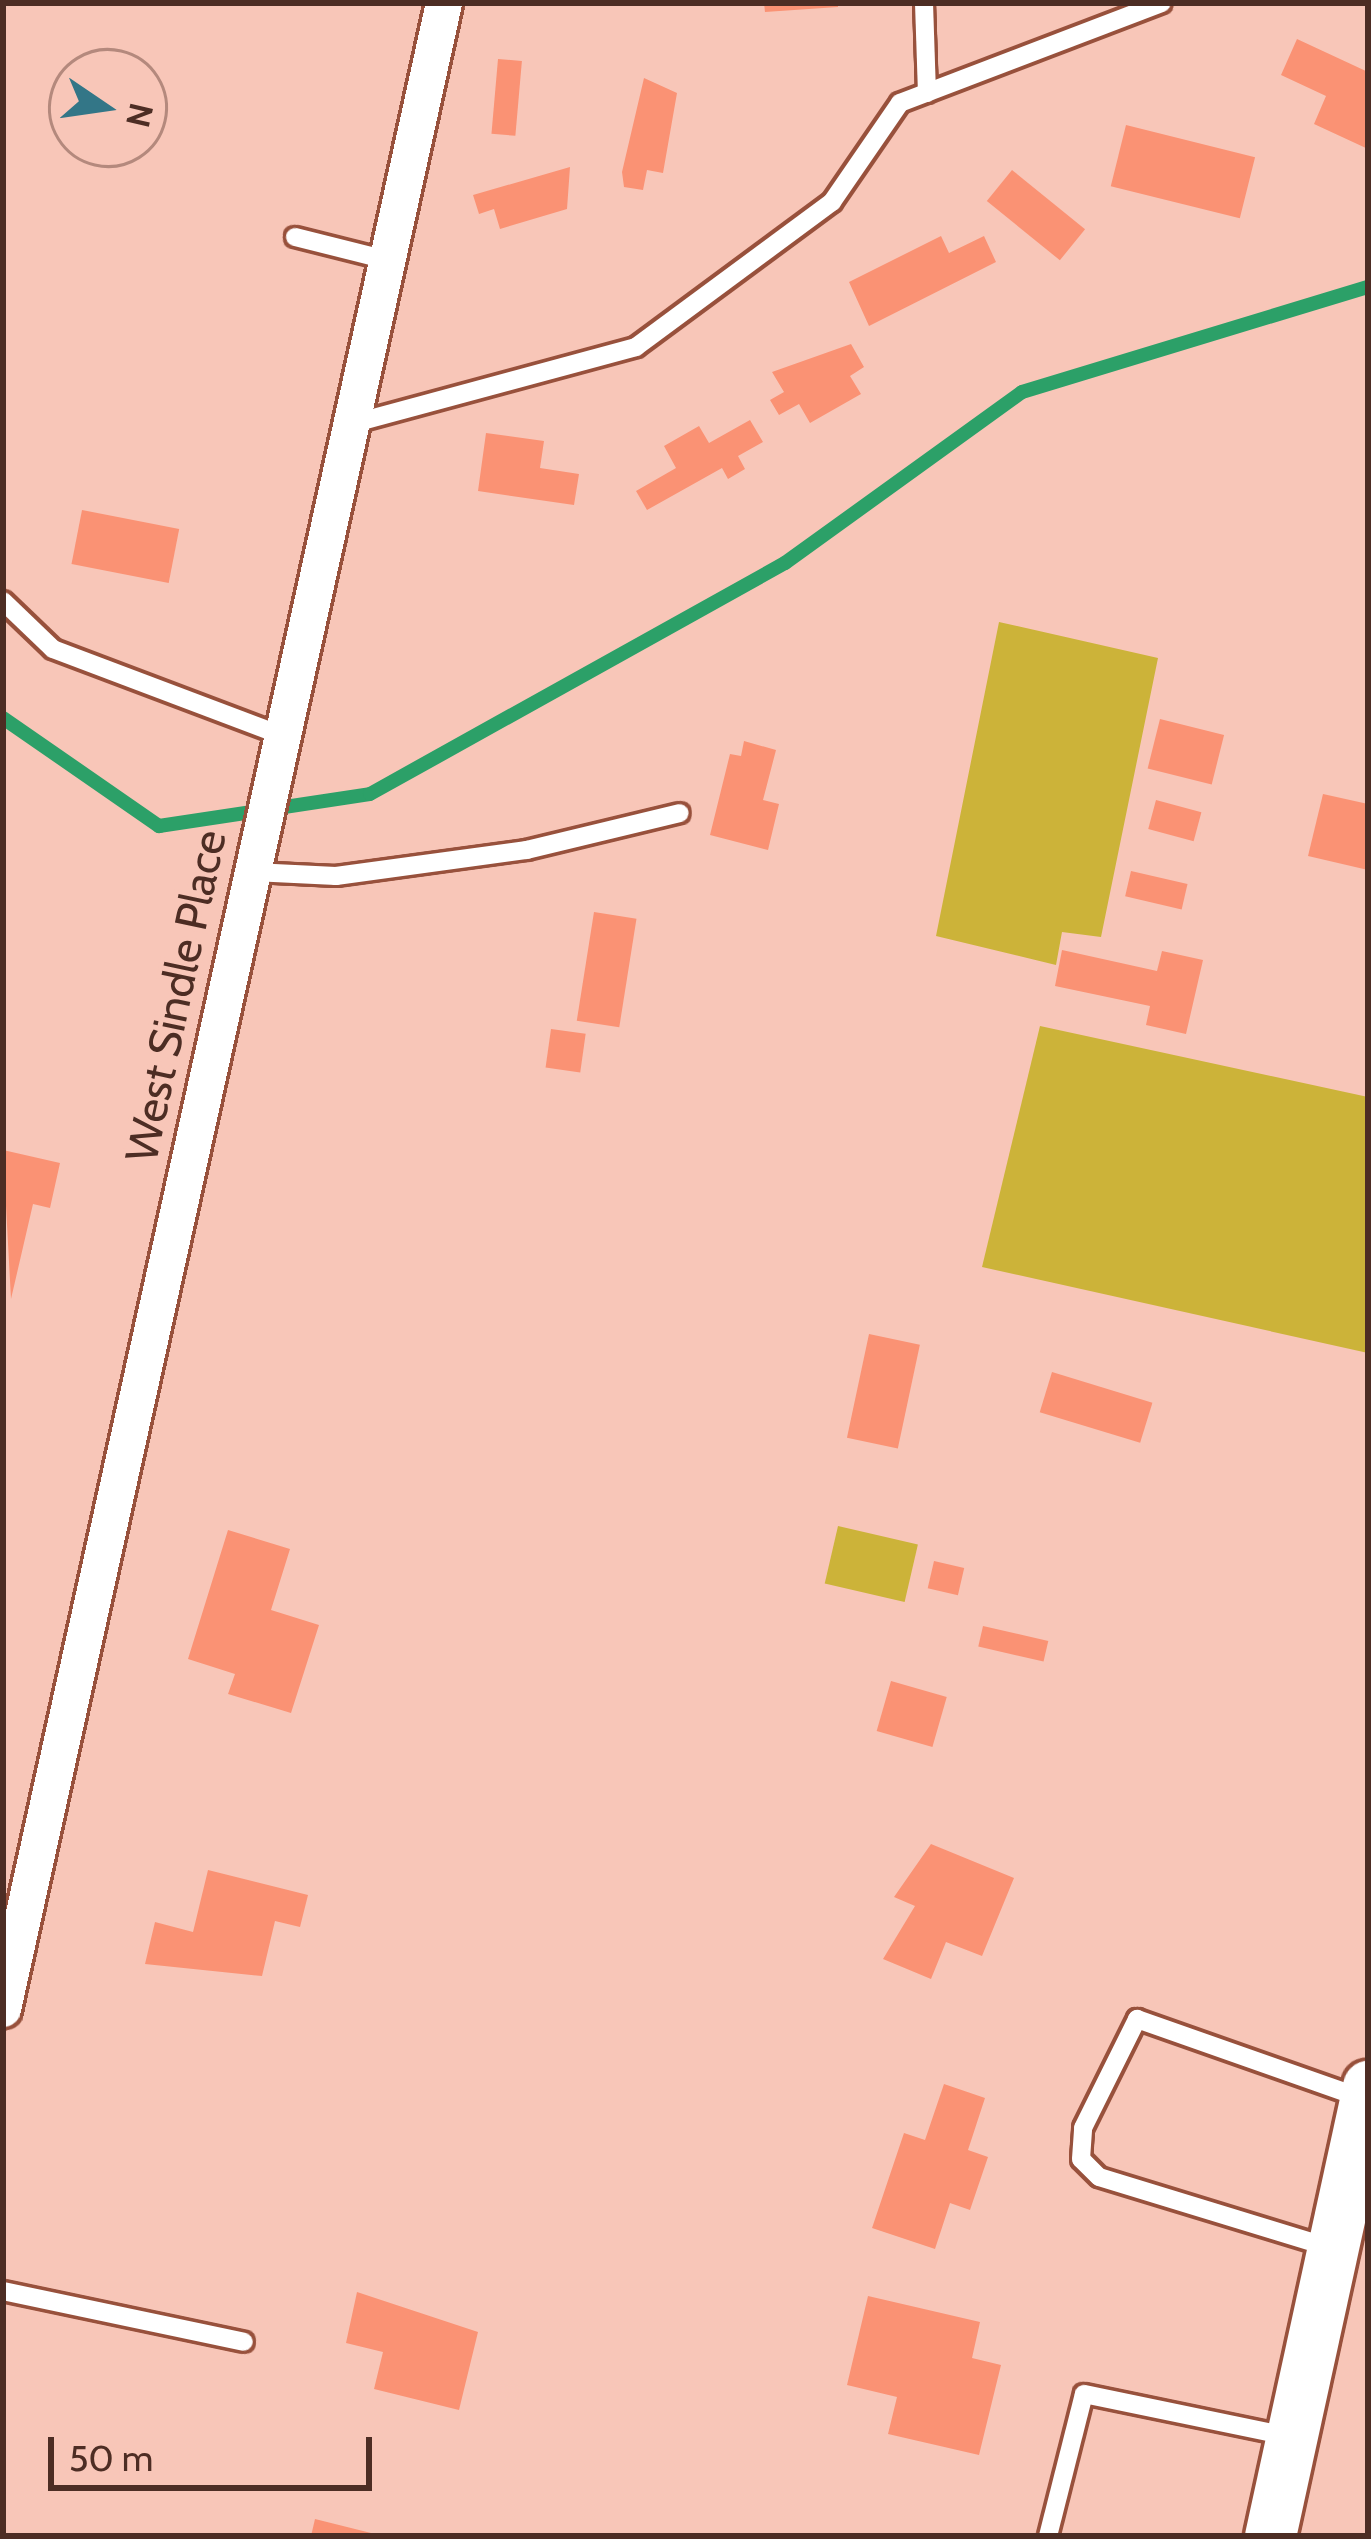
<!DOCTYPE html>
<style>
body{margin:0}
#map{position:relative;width:1371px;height:2539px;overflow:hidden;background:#f8c6b8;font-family:Cabin,sans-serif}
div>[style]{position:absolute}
.green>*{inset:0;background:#ccb339;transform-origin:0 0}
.stream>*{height:14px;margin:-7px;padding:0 7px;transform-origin:7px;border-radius:7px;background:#2ca068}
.building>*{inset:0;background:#fa9274;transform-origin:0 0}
.roads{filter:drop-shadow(3px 0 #98513c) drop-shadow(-3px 0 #98513c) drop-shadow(0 3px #98513c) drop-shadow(0 -3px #98513c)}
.lane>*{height:18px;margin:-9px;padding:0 9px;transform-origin:9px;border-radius:9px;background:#fff}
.street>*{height:36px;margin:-18px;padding:0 18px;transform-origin:18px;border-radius:18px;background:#fff}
.secondary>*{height:51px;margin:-25.5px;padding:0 25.5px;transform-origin:25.5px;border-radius:25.5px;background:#fff}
span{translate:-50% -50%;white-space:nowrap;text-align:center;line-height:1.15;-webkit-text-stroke:9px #f8c6b8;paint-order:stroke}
.street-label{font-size:45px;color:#4d2d24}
.frame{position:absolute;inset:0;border:6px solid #4d2d24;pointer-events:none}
.north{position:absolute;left:48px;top:48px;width:120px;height:120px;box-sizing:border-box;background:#f8c6b8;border:3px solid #b4897d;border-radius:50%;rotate:103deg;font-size:33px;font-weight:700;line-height:48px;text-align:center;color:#4d2d24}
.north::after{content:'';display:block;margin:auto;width:42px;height:54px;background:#337687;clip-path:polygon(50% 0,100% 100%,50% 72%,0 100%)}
.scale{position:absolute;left:48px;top:2437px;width:324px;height:54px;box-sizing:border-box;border:6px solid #4d2d24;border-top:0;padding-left:15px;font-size:36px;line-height:42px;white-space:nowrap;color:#4d2d24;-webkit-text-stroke:9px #f8c6b8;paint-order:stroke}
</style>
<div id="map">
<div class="green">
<i style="clip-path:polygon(999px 622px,1158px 658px,1101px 937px,1062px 932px,1056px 965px,936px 936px)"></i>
<i style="clip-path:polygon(1040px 1026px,1368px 1097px,1368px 1353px,982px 1267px)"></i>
<i style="left:838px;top:1526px;width:82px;height:59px;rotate:13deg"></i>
</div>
<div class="stream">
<i style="left:3px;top:718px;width:190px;rotate:34.7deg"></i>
<i style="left:159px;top:826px;width:213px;rotate:-8.6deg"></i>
<i style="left:370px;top:794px;width:475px;rotate:-29.1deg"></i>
<i style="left:785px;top:563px;width:292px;rotate:-35.8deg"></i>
<i style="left:1022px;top:392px;width:362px;rotate:-16.9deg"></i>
</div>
<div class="building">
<i style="clip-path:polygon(764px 3px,838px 3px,838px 7px,765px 12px)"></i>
<i style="clip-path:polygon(1297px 39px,1368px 72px,1368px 149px,1314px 124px,1326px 96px,1281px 75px)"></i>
<i style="left:498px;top:59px;width:24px;height:75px;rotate:5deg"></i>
<i style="clip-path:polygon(644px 78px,677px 93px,663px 173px,647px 170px,643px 190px,624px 187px,622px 172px)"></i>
<i style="left:1126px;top:125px;width:133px;height:63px;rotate:14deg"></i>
<i style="clip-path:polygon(570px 167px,567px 209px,500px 229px,494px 209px,479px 214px,473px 195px)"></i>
<i style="left:1012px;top:170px;width:94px;height:40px;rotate:39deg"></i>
<i style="clip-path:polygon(941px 236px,949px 253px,984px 236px,996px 262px,869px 326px,849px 282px)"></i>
<i style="clip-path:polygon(851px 344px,864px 367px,850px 376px,861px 394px,810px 423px,799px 404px,779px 415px,770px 400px,784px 392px,772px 372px)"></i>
<i style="clip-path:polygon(750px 420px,763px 442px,738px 456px,745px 469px,728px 479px,722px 468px,647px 510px,636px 491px,676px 468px,664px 446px,699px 426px,709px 443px)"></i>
<i style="clip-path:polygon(486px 433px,544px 441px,540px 468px,579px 474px,574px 505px,478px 491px)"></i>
<i style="left:82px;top:510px;width:99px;height:55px;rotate:11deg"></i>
<i style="left:1160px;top:719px;width:66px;height:51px;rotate:14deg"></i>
<i style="clip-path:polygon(744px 741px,776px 750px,763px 800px,779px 804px,768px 850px,710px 835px,730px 754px,741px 756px)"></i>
<i style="clip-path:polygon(1323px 794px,1368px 804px,1368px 870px,1308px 856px)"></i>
<i style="left:1156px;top:800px;width:47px;height:30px;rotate:15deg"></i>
<i style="left:1131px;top:871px;width:58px;height:26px;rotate:13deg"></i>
<i style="left:594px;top:912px;width:43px;height:110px;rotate:9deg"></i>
<i style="clip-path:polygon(1062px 950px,1157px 971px,1162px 951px,1203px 960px,1186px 1034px,1146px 1025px,1150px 1006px,1055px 986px)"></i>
<i style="left:551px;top:1029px;width:35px;height:39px;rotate:8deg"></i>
<i style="clip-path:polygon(3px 1150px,60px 1163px,50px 1208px,33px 1204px,11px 1299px)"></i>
<i style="left:869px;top:1334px;width:52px;height:106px;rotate:12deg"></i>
<i style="left:1052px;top:1372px;width:105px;height:42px;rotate:17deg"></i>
<i style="clip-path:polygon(228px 1530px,290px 1549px,271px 1610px,319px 1625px,291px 1713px,228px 1694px,235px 1674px,188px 1659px)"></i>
<i style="left:934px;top:1561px;width:31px;height:28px;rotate:13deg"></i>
<i style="left:983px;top:1626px;width:67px;height:21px;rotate:13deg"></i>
<i style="left:891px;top:1681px;width:58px;height:52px;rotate:16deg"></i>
<i style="clip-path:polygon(931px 1844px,1014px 1878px,982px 1956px,946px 1942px,931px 1979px,883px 1959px,915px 1906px,894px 1897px)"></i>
<i style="clip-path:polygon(208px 1870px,308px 1895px,300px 1927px,275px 1921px,262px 1976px,145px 1964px,155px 1922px,193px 1932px)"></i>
<i style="clip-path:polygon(944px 2084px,985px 2098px,968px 2150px,988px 2157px,970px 2210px,950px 2203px,935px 2249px,872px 2228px,904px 2133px,925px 2140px)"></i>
<i style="clip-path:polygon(357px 2292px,478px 2332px,459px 2410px,374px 2389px,383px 2352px,346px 2343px)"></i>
<i style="clip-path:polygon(868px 2296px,980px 2322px,972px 2358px,1001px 2365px,979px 2455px,888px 2434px,897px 2397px,847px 2385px)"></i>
<i style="clip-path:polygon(315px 2519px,375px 2534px,375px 2536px,311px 2536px)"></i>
</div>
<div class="roads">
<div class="lane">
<i style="left:924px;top:3px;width:90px;rotate:88.1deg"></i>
<i style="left:295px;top:237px;width:95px;rotate:14deg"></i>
<i style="left:351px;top:424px;width:295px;rotate:-15.1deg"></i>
<i style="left:636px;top:347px;width:244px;rotate:-36.5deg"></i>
<i style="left:832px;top:202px;width:120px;rotate:-55.5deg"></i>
<i style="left:900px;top:103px;width:280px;rotate:-20.9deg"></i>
<i style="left:3px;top:601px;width:69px;rotate:43.8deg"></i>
<i style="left:53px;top:649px;width:246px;rotate:20.7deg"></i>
<i style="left:253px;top:872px;width:83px;rotate:2.8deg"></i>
<i style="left:336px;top:876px;width:193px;rotate:-7.8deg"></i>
<i style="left:527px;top:850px;width:157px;rotate:-13.6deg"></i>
<i style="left:1328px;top:2247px;width:239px;rotate:-163deg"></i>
<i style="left:1099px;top:2177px;width:25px;rotate:-135deg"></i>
<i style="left:1081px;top:2159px;width:31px;rotate:-86deg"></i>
<i style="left:1083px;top:2128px;width:122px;rotate:-63.6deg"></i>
<i style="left:1137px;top:2019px;width:235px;rotate:19.4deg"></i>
<i style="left:3px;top:2291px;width:246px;rotate:11.9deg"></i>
<i style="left:1048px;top:2536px;width:146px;rotate:-75.8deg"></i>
<i style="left:1084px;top:2394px;width:207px;rotate:11.7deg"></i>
</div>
<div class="street">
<i style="left:3px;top:2009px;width:2054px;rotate:-77.6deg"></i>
</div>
<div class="secondary">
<i style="left:1270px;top:2536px;width:461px;rotate:-77.7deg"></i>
</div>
</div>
<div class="street-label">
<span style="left:176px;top:996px;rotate:-78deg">West Sindle Place</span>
</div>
<div class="frame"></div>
<div class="north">N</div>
<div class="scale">50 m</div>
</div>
